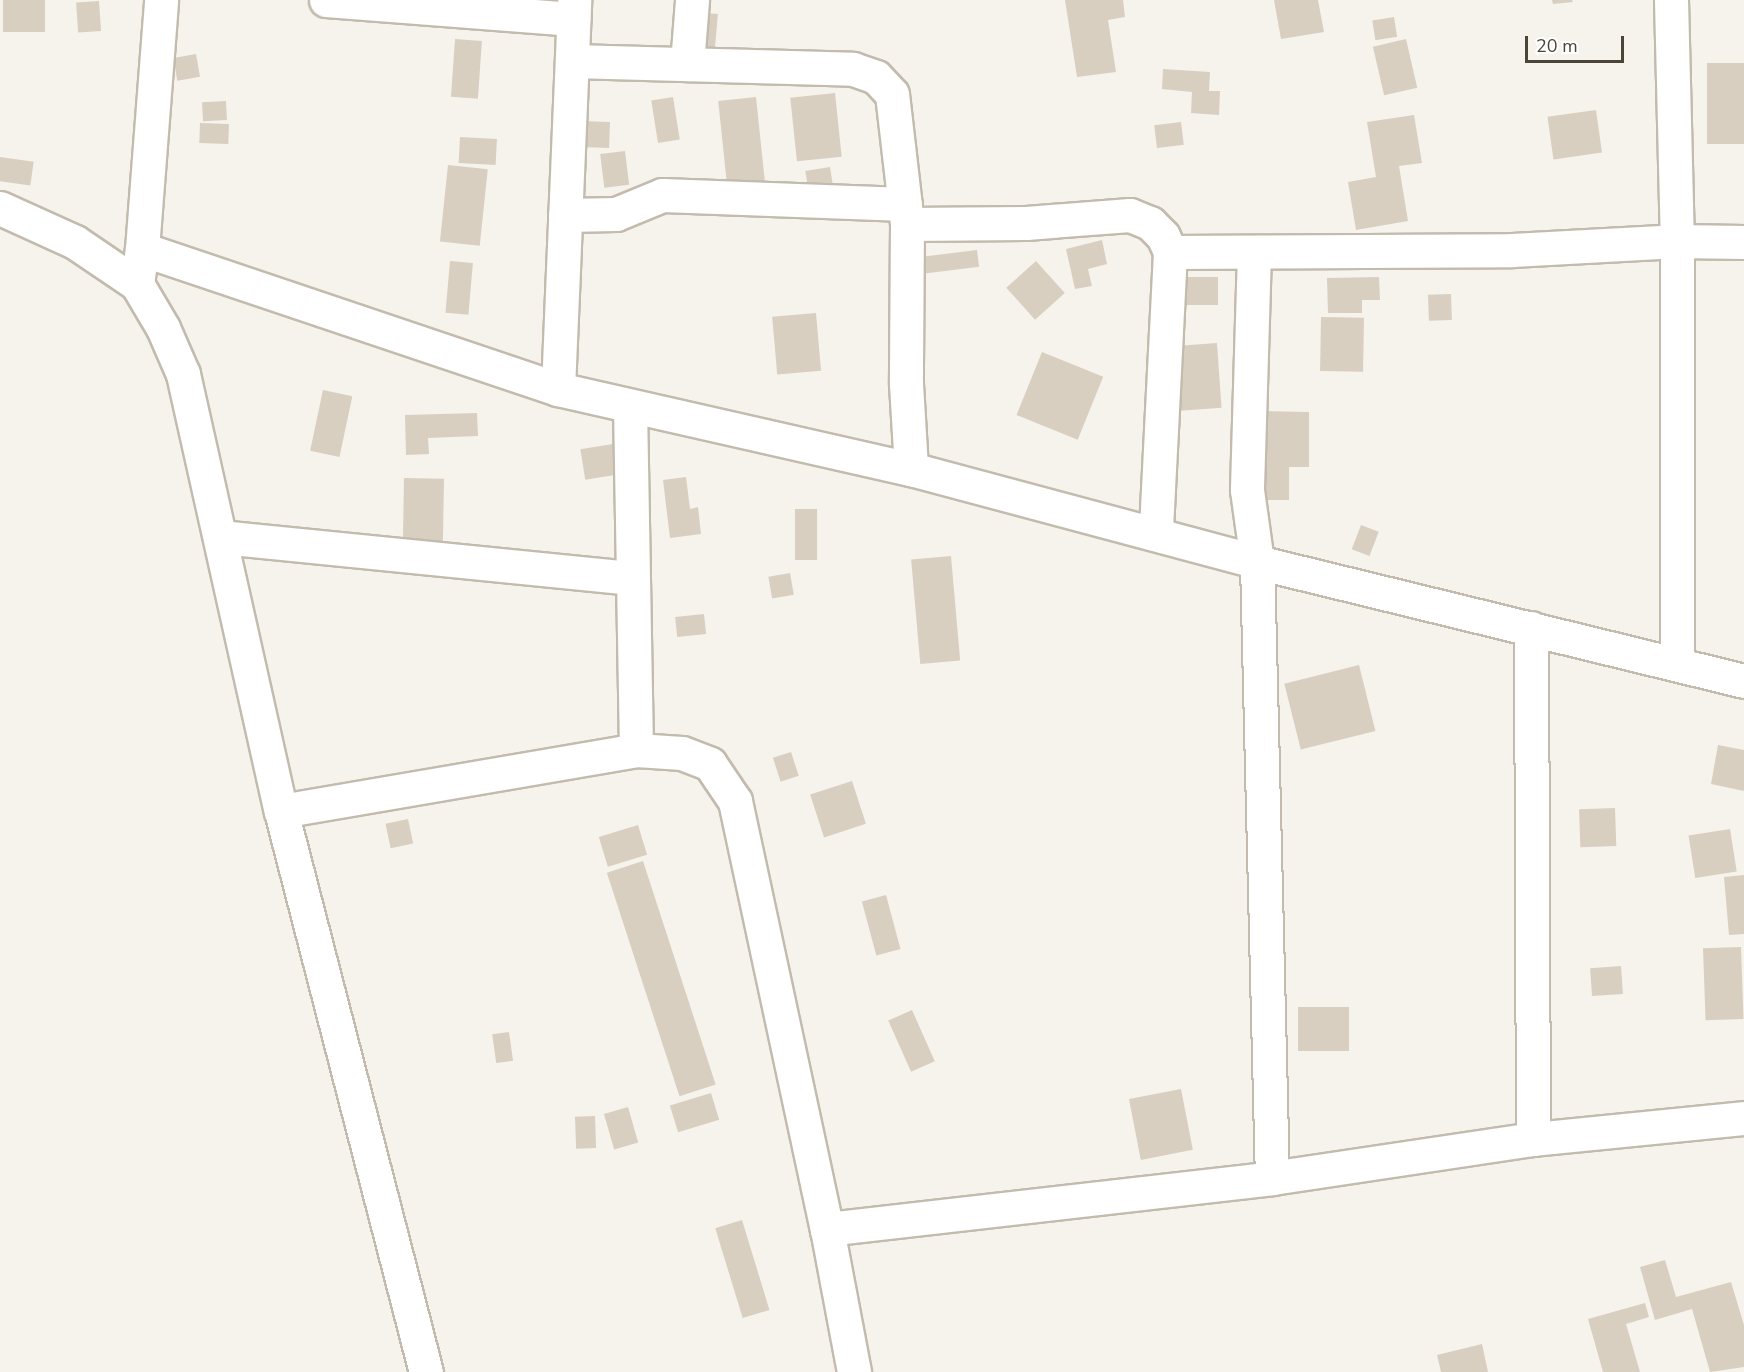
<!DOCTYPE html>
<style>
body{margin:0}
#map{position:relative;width:1744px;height:1372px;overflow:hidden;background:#f6f3ec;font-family:"Nunito Sans",sans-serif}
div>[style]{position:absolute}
.building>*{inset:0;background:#d8cfc1;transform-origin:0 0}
.roads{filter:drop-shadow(2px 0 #c2bbae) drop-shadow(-2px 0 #c2bbae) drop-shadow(0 2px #c2bbae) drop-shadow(0 -2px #c2bbae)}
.minor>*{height:33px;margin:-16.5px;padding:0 16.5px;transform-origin:16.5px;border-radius:16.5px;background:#fff}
span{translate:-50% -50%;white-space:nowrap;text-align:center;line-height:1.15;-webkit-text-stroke:4.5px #fff;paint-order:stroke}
.scale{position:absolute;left:1525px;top:36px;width:99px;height:27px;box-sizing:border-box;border:3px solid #4b4439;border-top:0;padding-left:8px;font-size:18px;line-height:21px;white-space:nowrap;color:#4b4439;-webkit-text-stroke:4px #fff;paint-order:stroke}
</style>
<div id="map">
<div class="building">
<i style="left:3px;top:0;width:42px;height:32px"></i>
<i style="clip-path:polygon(1065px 0,1123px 0,1125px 17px,1108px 20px,1116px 72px,1077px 77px)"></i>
<i style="clip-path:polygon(1274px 0,1318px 0,1324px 32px,1281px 39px)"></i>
<i style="clip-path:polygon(1552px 0,1572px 0,1573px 2px,1553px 4px)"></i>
<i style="left:99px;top:1px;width:30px;height:23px;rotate:86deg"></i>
<i style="left:695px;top:12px;width:23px;height:36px;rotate:5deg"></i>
<i style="left:1394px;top:17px;width:20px;height:22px;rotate:81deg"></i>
<i style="left:455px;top:39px;width:27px;height:58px;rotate:4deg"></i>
<i style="left:1406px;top:39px;width:50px;height:34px;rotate:77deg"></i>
<i style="left:196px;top:54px;width:23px;height:23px;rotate:80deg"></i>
<i style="left:1744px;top:63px;width:81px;height:37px;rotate:90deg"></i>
<i style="clip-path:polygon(1163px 69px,1210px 72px,1209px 91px,1220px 91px,1219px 115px,1191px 113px,1192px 92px,1162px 89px)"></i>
<i style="left:835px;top:93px;width:64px;height:45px;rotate:84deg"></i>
<i style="left:673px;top:97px;width:43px;height:22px;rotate:81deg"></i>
<i style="left:756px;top:97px;width:94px;height:38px;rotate:84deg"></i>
<i style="left:226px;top:101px;width:19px;height:24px;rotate:87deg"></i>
<i style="left:1596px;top:110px;width:43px;height:49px;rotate:82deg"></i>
<i style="clip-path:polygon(1414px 115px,1422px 163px,1399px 166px,1408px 221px,1356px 230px,1348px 182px,1376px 177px,1367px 122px)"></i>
<i style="left:580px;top:121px;width:30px;height:26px;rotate:2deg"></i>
<i style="left:1181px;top:122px;width:23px;height:27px;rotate:83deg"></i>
<i style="left:200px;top:123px;width:29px;height:20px;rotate:2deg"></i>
<i style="left:460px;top:137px;width:37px;height:26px;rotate:3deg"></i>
<i style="left:625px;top:151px;width:34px;height:25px;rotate:83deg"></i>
<i style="left:0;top:157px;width:34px;height:24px;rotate:8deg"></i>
<i style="left:448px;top:165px;width:40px;height:77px;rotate:6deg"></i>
<i style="left:830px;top:167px;width:20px;height:25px;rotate:81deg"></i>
<i style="clip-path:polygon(1102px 240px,1107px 264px,1088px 269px,1092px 286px,1075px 289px,1066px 249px)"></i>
<i style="left:977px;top:250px;width:17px;height:55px;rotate:83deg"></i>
<i style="left:450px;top:261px;width:23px;height:52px;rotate:5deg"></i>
<i style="left:1036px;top:261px;width:43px;height:40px;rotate:48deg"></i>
<i style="left:1184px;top:277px;width:34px;height:28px"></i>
<i style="clip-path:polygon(1379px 277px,1380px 300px,1362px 300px,1362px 313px,1328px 313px,1327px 278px)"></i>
<i style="left:1451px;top:294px;width:26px;height:23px;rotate:88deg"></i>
<i style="left:816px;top:313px;width:58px;height:44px;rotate:85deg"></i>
<i style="left:1321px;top:317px;width:43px;height:54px;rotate:1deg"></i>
<i style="left:1217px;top:343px;width:65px;height:45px;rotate:86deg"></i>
<i style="left:1042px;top:352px;width:66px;height:68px;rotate:22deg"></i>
<i style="left:323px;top:390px;width:30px;height:62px;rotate:12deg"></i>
<i style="clip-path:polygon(1263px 411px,1309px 412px,1309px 467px,1289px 467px,1289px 500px,1262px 500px)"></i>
<i style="clip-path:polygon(477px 413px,478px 436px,428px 438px,429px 454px,406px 455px,405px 415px)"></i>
<i style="left:613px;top:444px;width:31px;height:33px;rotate:81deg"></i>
<i style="clip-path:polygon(686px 477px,690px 509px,698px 507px,701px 534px,670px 538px,663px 480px)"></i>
<i style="left:404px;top:478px;width:40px;height:65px;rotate:1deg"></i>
<i style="left:795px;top:509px;width:22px;height:51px"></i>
<i style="left:1361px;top:525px;width:19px;height:26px;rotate:21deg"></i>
<i style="left:951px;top:556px;width:105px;height:40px;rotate:85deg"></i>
<i style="left:790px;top:573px;width:22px;height:22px;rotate:80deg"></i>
<i style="left:704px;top:614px;width:20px;height:29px;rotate:84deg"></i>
<i style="left:1359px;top:665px;width:68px;height:77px;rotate:76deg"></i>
<i style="clip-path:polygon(1718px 745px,1744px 750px,1744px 791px,1711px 784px)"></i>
<i style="left:791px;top:752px;width:25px;height:19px;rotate:72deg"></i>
<i style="left:852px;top:781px;width:45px;height:44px;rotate:72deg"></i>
<i style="left:1615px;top:808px;width:38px;height:36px;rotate:88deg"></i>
<i style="left:408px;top:819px;width:25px;height:23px;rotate:78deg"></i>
<i style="left:638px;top:825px;width:31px;height:41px;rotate:73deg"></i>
<i style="left:1730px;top:829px;width:43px;height:42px;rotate:81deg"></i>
<i style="left:643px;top:861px;width:235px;height:38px;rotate:72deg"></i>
<i style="clip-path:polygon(1744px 875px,1744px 934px,1729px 935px,1724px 877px)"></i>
<i style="left:886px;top:895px;width:56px;height:25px;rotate:75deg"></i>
<i style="left:1741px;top:947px;width:72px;height:38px;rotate:88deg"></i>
<i style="left:1621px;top:966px;width:28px;height:31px;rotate:86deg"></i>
<i style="left:1298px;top:1007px;width:51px;height:44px"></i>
<i style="left:912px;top:1010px;width:56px;height:26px;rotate:66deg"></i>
<i style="left:509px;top:1032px;width:29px;height:17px;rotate:82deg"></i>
<i style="left:1181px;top:1089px;width:62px;height:53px;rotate:79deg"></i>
<i style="left:711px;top:1093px;width:28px;height:43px;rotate:73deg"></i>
<i style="left:628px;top:1107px;width:37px;height:25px;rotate:74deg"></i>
<i style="left:595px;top:1116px;width:32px;height:20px;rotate:88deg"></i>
<i style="left:742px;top:1220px;width:94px;height:28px;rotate:73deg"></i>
<i style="clip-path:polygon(1665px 1260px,1676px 1297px,1731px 1282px,1744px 1325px,1744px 1367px,1710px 1372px,1692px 1309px,1655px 1320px,1640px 1267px)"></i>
<i style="clip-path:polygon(1645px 1303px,1649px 1317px,1626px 1324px,1640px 1372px,1603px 1372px,1588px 1319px)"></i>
<i style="clip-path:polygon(1482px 1344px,1488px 1372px,1441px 1372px,1437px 1355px)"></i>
</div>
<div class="roads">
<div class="minor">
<i style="left:326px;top:0;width:248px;rotate:4.4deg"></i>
<i style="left:1671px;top:0;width:241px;rotate:88.6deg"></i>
<i style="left:1677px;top:241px;width:423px;rotate:90deg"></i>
<i style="left:572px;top:61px;width:281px;rotate:1.6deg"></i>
<i style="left:853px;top:69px;width:24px;rotate:19deg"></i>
<i style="left:876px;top:77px;width:23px;rotate:47deg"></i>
<i style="left:892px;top:94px;width:131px;rotate:83.4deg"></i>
<i style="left:907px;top:224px;width:160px;rotate:90.4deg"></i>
<i style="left:906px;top:384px;width:85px;rotate:86.6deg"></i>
<i style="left:687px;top:64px;width:64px;rotate:-85.5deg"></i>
<i style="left:0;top:208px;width:82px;rotate:24.4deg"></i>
<i style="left:75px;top:242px;width:75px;rotate:34.1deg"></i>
<i style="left:137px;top:284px;width:51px;rotate:59.4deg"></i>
<i style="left:163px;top:328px;width:50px;rotate:66.5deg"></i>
<i style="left:183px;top:374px;width:448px;rotate:77.4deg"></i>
<i style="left:281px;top:811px;width:579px;rotate:75.51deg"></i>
<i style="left:565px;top:215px;width:51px;rotate:-1.1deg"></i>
<i style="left:616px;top:214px;width:50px;rotate:-22.4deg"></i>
<i style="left:662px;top:195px;width:243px;rotate:2.1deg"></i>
<i style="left:907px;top:224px;width:119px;rotate:-0.5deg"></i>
<i style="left:1026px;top:223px;width:104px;rotate:-4.4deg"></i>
<i style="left:1130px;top:215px;width:22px;rotate:22deg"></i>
<i style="left:1150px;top:223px;width:18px;rotate:45deg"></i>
<i style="left:1163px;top:236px;width:17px;rotate:66deg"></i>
<i style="left:1170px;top:252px;width:281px;rotate:92.9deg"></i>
<i style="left:142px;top:249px;width:250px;rotate:-85.6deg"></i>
<i style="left:1170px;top:252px;width:342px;rotate:-0.3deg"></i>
<i style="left:1512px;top:250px;width:165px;rotate:-3.1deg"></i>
<i style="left:1677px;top:241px;width:67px;rotate:0.9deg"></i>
<i style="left:1254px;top:252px;width:238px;rotate:91.7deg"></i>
<i style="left:1247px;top:490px;width:73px;rotate:82.1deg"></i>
<i style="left:1257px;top:562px;width:616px;rotate:88.61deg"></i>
<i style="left:137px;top:284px;width:35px;rotate:-82deg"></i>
<i style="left:142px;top:249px;width:439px;rotate:18.6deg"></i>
<i style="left:558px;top:389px;width:362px;rotate:12.8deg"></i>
<i style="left:911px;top:469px;width:358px;rotate:15deg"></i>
<i style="left:1257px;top:562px;width:501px;rotate:13.73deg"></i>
<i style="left:558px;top:389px;width:389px;rotate:-87.6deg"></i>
<i style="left:630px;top:406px;width:344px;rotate:89deg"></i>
<i style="left:221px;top:537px;width:412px;rotate:5.7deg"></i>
<i style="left:1531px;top:628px;width:511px;rotate:89.78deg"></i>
<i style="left:281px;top:811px;width:360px;rotate:-9.7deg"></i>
<i style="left:636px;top:750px;width:46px;rotate:3.7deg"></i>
<i style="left:682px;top:753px;width:30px;rotate:21deg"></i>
<i style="left:710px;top:764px;width:45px;rotate:56deg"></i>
<i style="left:735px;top:801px;width:438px;rotate:77.9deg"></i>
<i style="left:827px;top:1229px;width:146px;rotate:79.3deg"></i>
<i style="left:827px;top:1229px;width:448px;rotate:-6.5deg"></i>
<i style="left:1272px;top:1178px;width:264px;rotate:-8.5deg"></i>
<i style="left:1533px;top:1139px;width:212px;rotate:-5.7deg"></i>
</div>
</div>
<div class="scale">20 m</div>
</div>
